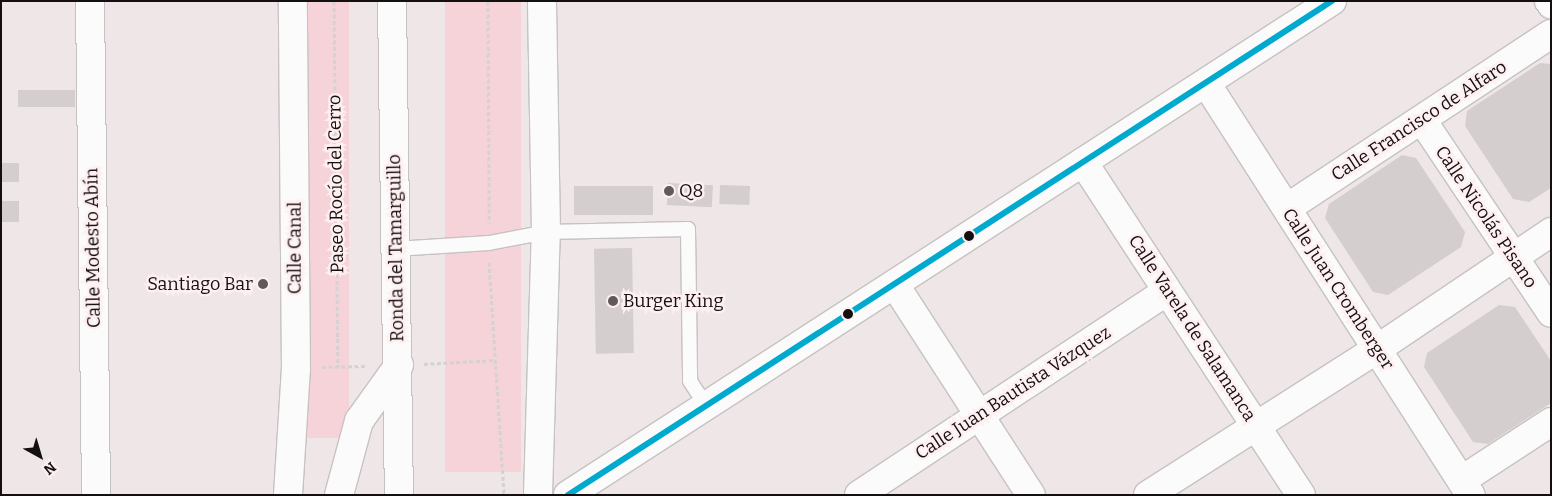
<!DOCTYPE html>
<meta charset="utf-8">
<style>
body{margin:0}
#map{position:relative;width:1552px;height:496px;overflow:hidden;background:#eee6e7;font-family:Bitter,serif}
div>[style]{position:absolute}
.green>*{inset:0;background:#f6d3d8;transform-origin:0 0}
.building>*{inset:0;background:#d4cecf;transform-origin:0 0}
.path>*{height:3px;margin-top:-1.5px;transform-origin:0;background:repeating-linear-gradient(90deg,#d4d2d3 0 4px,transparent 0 6.5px)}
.roads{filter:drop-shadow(1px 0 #c7c2c2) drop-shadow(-1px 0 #c7c2c2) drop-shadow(0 1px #c7c2c2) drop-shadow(0 -1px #c7c2c2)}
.service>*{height:14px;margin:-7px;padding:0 7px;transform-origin:7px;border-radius:7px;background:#fcfbfb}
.minor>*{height:28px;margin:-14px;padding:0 14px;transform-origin:14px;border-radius:14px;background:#fcfbfb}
.tertiary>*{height:28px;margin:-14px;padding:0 14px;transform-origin:14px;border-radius:14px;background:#fcfbfb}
.primary>*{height:28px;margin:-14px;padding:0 14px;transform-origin:14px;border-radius:14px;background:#fcfbfb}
.bus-1>*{height:6px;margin:-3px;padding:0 3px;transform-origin:3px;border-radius:3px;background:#00a9ce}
.dots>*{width:14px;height:14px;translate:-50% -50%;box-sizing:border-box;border:2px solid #feeff1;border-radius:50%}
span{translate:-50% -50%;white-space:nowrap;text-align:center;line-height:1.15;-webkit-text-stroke:5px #feeff1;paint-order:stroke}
.street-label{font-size:18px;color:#140f10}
.poi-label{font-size:18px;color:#140f10}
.left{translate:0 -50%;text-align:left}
.right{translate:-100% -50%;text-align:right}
.frame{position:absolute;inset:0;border:2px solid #140f10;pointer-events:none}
.north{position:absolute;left:15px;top:431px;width:50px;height:50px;-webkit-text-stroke:4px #feeff1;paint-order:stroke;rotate:141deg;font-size:14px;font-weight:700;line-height:20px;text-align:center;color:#140f10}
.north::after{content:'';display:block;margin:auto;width:18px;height:22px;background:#140f10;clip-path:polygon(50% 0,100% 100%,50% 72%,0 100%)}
</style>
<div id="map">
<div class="green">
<i style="left:305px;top:1px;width:44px;height:437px"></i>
<i style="left:445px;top:1px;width:76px;height:471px"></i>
</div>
<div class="building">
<i style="clip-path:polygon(1540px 63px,1551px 64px,1551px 188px,1529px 202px,1513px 199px,1465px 126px,1467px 111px)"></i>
<i style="left:75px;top:90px;width:17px;height:57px;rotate:90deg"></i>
<i style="clip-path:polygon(1402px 155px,1416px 158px,1465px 232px,1461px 247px,1388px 295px,1373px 292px,1325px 218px,1329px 204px)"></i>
<i style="left:1px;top:163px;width:18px;height:19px"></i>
<i style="left:668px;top:183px;width:45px;height:22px;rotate:3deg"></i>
<i style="left:720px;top:185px;width:30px;height:19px;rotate:2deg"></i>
<i style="left:574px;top:186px;width:79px;height:29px"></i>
<i style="left:1px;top:201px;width:18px;height:21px"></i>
<i style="left:632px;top:248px;width:105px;height:38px;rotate:89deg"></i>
<i style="clip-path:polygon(1499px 305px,1515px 307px,1551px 361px,1551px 403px,1488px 444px,1473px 442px,1424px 367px,1427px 353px)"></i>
</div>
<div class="path">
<i style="left:334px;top:1px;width:366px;rotate:89.4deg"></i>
<i style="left:488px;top:1px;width:222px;rotate:89.7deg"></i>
<i style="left:489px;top:262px;width:233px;rotate:86.3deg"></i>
<i style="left:424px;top:364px;width:71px;rotate:-3.2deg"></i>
<i style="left:322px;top:367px;width:44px;rotate:-1.3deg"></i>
</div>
<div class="roads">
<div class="service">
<i style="left:395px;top:249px;width:94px;rotate:-3.7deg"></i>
<i style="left:489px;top:243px;width:58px;rotate:-10.9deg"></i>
<i style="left:546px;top:232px;width:142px;rotate:-1.2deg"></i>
<i style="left:688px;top:229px;width:152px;rotate:89.2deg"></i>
<i style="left:690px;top:381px;width:31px;rotate:57deg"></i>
</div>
<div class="minor">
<i style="left:90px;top:1px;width:494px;rotate:89.3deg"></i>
<i style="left:1549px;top:1px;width:4px;rotate:56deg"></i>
<i style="left:1206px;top:83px;width:490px;rotate:57.3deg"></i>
<i style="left:1422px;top:120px;width:232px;rotate:56.2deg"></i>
<i style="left:1083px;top:162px;width:398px;rotate:56.8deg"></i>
<i style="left:1287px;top:208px;width:316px;rotate:-33.4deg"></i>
<i style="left:895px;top:285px;width:250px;rotate:57.1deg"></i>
<i style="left:1462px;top:480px;width:106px;rotate:-33.1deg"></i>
<i style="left:288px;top:495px;width:126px;rotate:-86.4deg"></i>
<i style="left:296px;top:369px;width:368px;rotate:-90.5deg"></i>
<i style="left:538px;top:495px;width:263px;rotate:-88.3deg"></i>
<i style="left:546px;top:232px;width:231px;rotate:-91deg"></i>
<i style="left:568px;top:495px;width:910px;rotate:-32.89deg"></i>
<i style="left:859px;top:495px;width:369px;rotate:-33.5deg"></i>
<i style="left:1148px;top:495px;width:272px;rotate:-32.5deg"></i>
<i style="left:1377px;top:349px;width:210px;rotate:-33.9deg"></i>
</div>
<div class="tertiary">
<i style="left:339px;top:495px;width:77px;rotate:-74.9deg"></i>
<i style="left:359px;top:421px;width:69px;rotate:-54.5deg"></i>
</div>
<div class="primary">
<i style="left:392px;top:1px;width:494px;rotate:89.2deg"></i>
</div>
</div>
<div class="bus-1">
<i style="left:568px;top:495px;width:910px;rotate:-32.89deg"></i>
</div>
<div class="dots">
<i style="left:669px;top:191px;background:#605a5b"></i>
<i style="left:969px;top:236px;background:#140f10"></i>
<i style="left:263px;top:284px;background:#605a5b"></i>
<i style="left:613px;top:301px;background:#605a5b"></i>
<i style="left:848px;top:314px;background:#140f10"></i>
</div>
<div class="street-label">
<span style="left:1419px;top:121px;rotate:-33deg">Calle Francisco de Alfaro</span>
<span style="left:336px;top:184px;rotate:-91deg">Paseo Rocío del Cerro</span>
<span style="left:1486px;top:217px;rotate:56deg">Calle Nicolás Pisano</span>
<span style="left:93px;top:248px;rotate:-91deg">Calle Modesto Abín</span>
<span style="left:295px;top:248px;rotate:-90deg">Calle Canal</span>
<span style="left:396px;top:248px;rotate:-91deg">Ronda del Tamarguillo</span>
<span style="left:1338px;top:289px;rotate:57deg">Calle Juan Cromberger</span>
<span style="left:1192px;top:328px;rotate:57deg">Calle Varela de Salamanca</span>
<span style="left:1013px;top:393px;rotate:-33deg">Calle Juan Bautista Vázquez</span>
</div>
<div class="poi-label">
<span class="left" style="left:679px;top:191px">Q8</span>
<span class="right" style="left:253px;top:284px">Santiago Bar</span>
<span class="left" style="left:623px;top:301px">Burger King</span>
</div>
<div class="frame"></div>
<div class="north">N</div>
</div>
